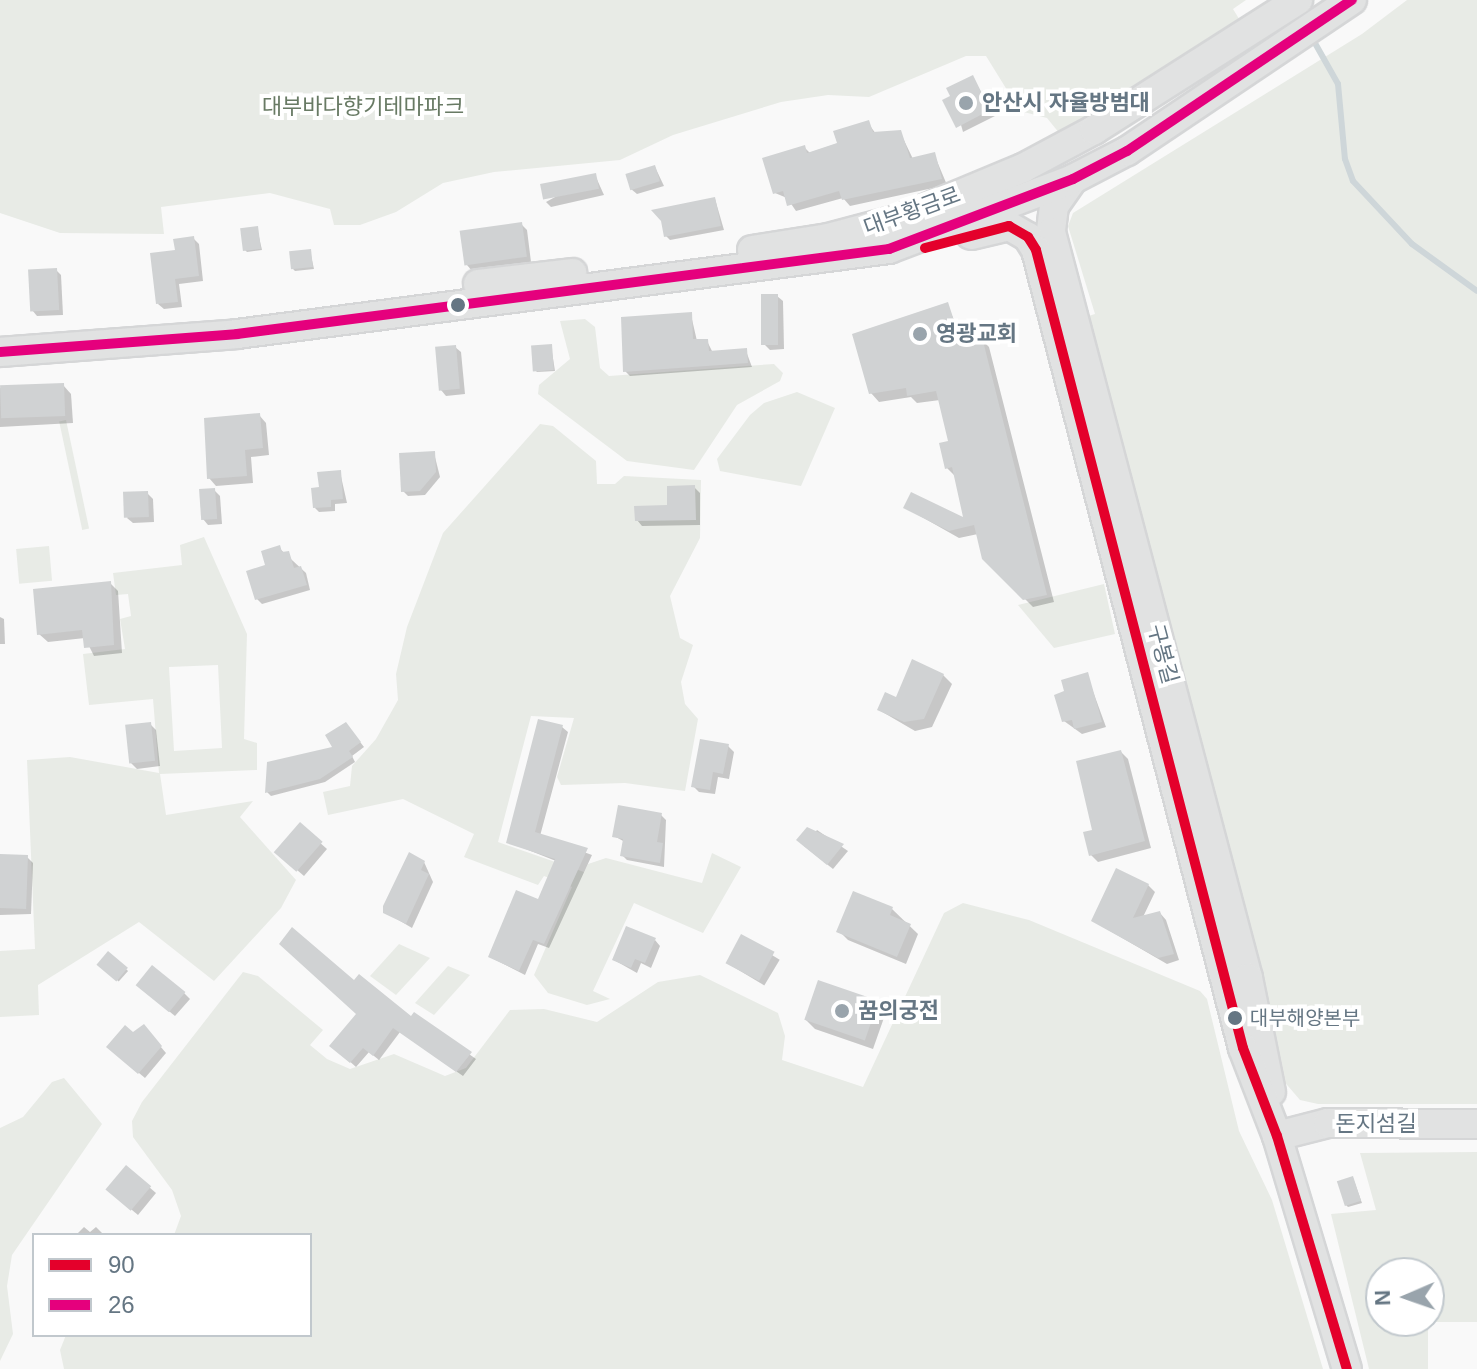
<!DOCTYPE html>
<meta charset="utf-8">
<style>
body{margin:0}
#map{position:relative;width:1477px;height:1369px;overflow:hidden;background:#f9f9f9;font-family:Arial,"Noto Sans KR",sans-serif}
div>[style]{position:absolute}
.green>*{inset:0;background:#e8ebe6;transform-origin:0 0}
.shadow>*{inset:0;background:#0003;transform-origin:0 0}
.stream>*{height:6px;margin:-3px;padding:0 3px;transform-origin:3px;border-radius:3px;background:#ced6d9}
.building>*{inset:0;background:#d0d2d3;transform-origin:0 0}
.roads{filter:drop-shadow(2px 0 #d5d6d7) drop-shadow(-2px 0 #d5d6d7) drop-shadow(0 2px #d5d6d7) drop-shadow(0 -2px #d5d6d7)}
.secondary>*{height:28px;margin:-14px;padding:0 14px;transform-origin:14px;border-radius:14px;background:#e1e2e2}
.bus-1>*{height:10px;margin:-5px;padding:0 5px;transform-origin:5px;border-radius:5px;background:#e4002b}
.bus-2>*{height:10px;margin:-5px;padding:0 5px;transform-origin:5px;border-radius:5px;background:#e5007d}
.dots>*{width:22px;height:22px;translate:-50% -50%;box-sizing:border-box;border:4px solid #fff;border-radius:50%}
span{translate:-50% -50%;white-space:nowrap;text-align:center;line-height:1.15;-webkit-text-stroke:8px #fff;paint-order:stroke}
.bus-label{font-size:20px;color:#657683}
.left{translate:0 -50%;text-align:left}
.poi-label{font-size:22px;color:#657683;font-weight:700}
.park-label{font-size:22px;color:#687a64}
.street-label{font-size:22px;color:#657683}
.legend{position:absolute;left:32px;top:1233px;width:280px;height:104px;box-sizing:border-box;background:#fff;border:2px solid #c1c8cd;margin:0;padding:10px 14px;list-style:none;font-size:24px;color:#657683}
.legend li{display:flex;align-items:center;gap:16px;height:40px}
.legend b{width:40px;border:2px solid #c1c8cd}
.north{position:absolute;left:1365px;top:1257px;width:80px;height:80px;box-sizing:border-box;background:#fff;border:2px solid #c1c8cd;border-radius:50%;rotate:268deg;font-size:22px;font-weight:700;line-height:32px;text-align:center;color:#657683}
.north::after{content:'';display:block;margin:auto;width:28px;height:36px;background:#99a4ac;clip-path:polygon(50% 0,100% 100%,50% 72%,0 100%)}
</style>
<div id="map">
<div class="green">
<i style="clip-path:polygon(0 0,1246px 0,1233px 9px,1241px 22px,1060px 134px,1047px 118px,1020px 111px,986px 56px,966px 56px,869px 97px,828px 95px,781px 102px,673px 135px,620px 160px,494px 172px,443px 183px,396px 212px,360px 225px,334px 225px,330px 209px,270px 193px,161px 207px,164px 234px,60px 233px,0 213px)"></i>
<i style="clip-path:polygon(1407px 0,1477px 0,1477px 1104px,1318px 1104px,1300px 1100px,1282px 1079px,1082px 318px,1095px 314px,1068px 226px,1073px 213px,1362px 34px)"></i>
<i style="clip-path:polygon(585px 319px,595px 327px,600px 368px,609px 376px,774px 364px,783px 373px,780px 381px,737px 405px,694px 470px,627px 461px,538px 394px,539px 385px,570px 359px,560px 321px)"></i>
<i style="clip-path:polygon(797px 392px,835px 408px,801px 486px,720px 471px,717px 459px,750px 415px,764px 403px)"></i>
<i style="left:66px;top:420px;width:111px;height:7px;rotate:78deg"></i>
<i style="clip-path:polygon(540px 424px,553px 426px,596px 461px,597px 484px,615px 484px,624px 476px,701px 480px,700px 538px,670px 596px,680px 638px,693px 645px,681px 682px,685px 704px,698px 719px,685px 791px,625px 783px,561px 785px,557px 777px,574px 718px,531px 716px,498px 842px,584px 872px,588px 864px,606px 858px,702px 883px,712px 853px,741px 867px,703px 933px,634px 903px,593px 991px,610px 999px,587px 1005px,548px 993px,534px 975px,572px 887px,544px 876px,538px 885px,464px 857px,474px 834px,403px 799px,328px 815px,323px 792px,350px 786px,352px 766px,376px 739px,398px 700px,396px 674px,407px 627px,443px 533px)"></i>
<i style="clip-path:polygon(evenodd,204px 537px,247px 634px,244px 739px,257px 743px,257px 770px,160px 774px,166px 815px,253px 801px,240px 817px,296px 880px,281px 908px,214px 981px,139px 922px,38px 985px,39px 1015px,0 1017px,0 951px,35px 949px,27px 760px,70px 757px,159px 773px,153px 699px,89px 705px,83px 654px,125px 649px,120px 619px,131px 616px,128px 594px,116px 595px,113px 573px,182px 565px,180px 545px,204px 537px,218px 665px,222px 748px,174px 751px,169px 667px,218px 665px)"></i>
<i style="left:49px;top:546px;width:35px;height:33px;rotate:85deg"></i>
<i style="clip-path:polygon(1104px 584px,1115px 634px,1054px 648px,1018px 605px)"></i>
<i style="clip-path:polygon(963px 903px,1029px 920px,1200px 991px,1207px 999px,1239px 1131px,1272px 1200px,1323px 1369px,64px 1369px,60px 1350px,66px 1335px,310px 1335px,310px 1235px,174px 1235px,181px 1216px,172px 1190px,133px 1137px,132px 1121px,142px 1102px,243px 972px,258px 976px,323px 1030px,310px 1045px,327px 1059px,350px 1069px,394px 1054px,445px 1076px,466px 1068px,510px 1010px,544px 1009px,597px 1022px,658px 982px,700px 975px,778px 1013px,785px 1036px,782px 1060px,863px 1087px,944px 913px)"></i>
<i style="clip-path:polygon(399px 944px,430px 958px,396px 995px,370px 976px)"></i>
<i style="clip-path:polygon(448px 966px,470px 975px,434px 1015px,415px 1003px)"></i>
<i style="clip-path:polygon(64px 1078px,102px 1124px,12px 1255px,7px 1286px,13px 1334px,0 1361px,0 1128px,23px 1117px,52px 1082px)"></i>
<i style="clip-path:polygon(evenodd,1477px 1152px,1477px 1322px,1428px 1322px,1428px 1369px,1369px 1369px,1331px 1214px,1376px 1210px,1360px 1153px,1477px 1152px,1381px 1273px,1429px 1273px,1429px 1321px,1381px 1321px,1381px 1273px)"></i>
</div>
<div class="shadow">
<i style="clip-path:polygon(972px 77px,995px 116px,963px 132px,953px 96px)"></i>
<i style="clip-path:polygon(868px 123px,876px 134px,900px 132px,913px 159px,934px 154px,947px 185px,850px 206px,843px 198px,796px 211px,787px 198px,775px 193px,804px 147px,811px 154px,840px 145px)"></i>
<i style="clip-path:polygon(655px 167px,664px 186px,637px 194px,631px 189px)"></i>
<i style="clip-path:polygon(595px 175px,604px 195px,551px 207px,546px 202px)"></i>
<i style="clip-path:polygon(715px 199px,724px 230px,670px 240px,666px 236px)"></i>
<i style="clip-path:polygon(522px 225px,527px 230px,531px 262px,472px 271px,467px 265px)"></i>
<i style="clip-path:polygon(257px 228px,262px 250px,247px 252px,245px 250px)"></i>
<i style="clip-path:polygon(193px 238px,199px 244px,203px 281px,179px 284px,182px 307px,164px 309px,158px 304px,177px 252px)"></i>
<i style="clip-path:polygon(310px 251px,314px 269px,295px 271px,292px 268px)"></i>
<i style="clip-path:polygon(56px 270px,61px 275px,63px 315px,37px 316px,32px 310px)"></i>
<i style="clip-path:polygon(777px 296px,783px 301px,784px 349px,770px 350px,764px 344px)"></i>
<i style="clip-path:polygon(947px 305px,965px 343px,981px 339px,989px 347px,1054px 602px,1033px 607px,984px 558px,978px 534px,959px 538px,906px 508px,966px 521px,956px 477px,947px 468px,950px 442px,940px 400px,917px 403px,911px 397px,879px 402px,871px 393px)"></i>
<i style="clip-path:polygon(691px 315px,697px 341px,707px 341px,713px 353px,746px 351px,752px 367px,630px 376px,625px 371px)"></i>
<i style="clip-path:polygon(551px 346px,555px 371px,537px 372px,535px 370px)"></i>
<i style="clip-path:polygon(455px 347px,461px 352px,465px 394px,446px 396px,441px 390px)"></i>
<i style="clip-path:polygon(63px 385px,71px 394px,73px 423px,0 427px,0 388px)"></i>
<i style="clip-path:polygon(259px 415px,266px 423px,269px 455px,251px 457px,253px 483px,216px 486px,209px 478px)"></i>
<i style="clip-path:polygon(434px 453px,440px 477px,425px 495px,408px 496px,403px 491px)"></i>
<i style="clip-path:polygon(340px 472px,347px 503px,335px 504px,335px 511px,319px 512px,315px 508px,321px 489px)"></i>
<i style="clip-path:polygon(694px 487px,700px 493px,700px 525px,642px 526px,637px 520px,669px 507px)"></i>
<i style="clip-path:polygon(214px 490px,220px 496px,222px 524px,208px 525px,203px 519px)"></i>
<i style="clip-path:polygon(147px 493px,153px 499px,154px 522px,133px 523px,127px 518px)"></i>
<i style="clip-path:polygon(279px 548px,306px 573px,310px 590px,262px 604px,257px 599px)"></i>
<i style="clip-path:polygon(110px 583px,118px 591px,122px 653px,94px 656px,85px 638px,48px 642px,39px 634px)"></i>
<i style="clip-path:polygon(0 617px,4px 619px,5px 644px,0 644px)"></i>
<i style="clip-path:polygon(943px 675px,952px 684px,932px 727px,915px 731px,879px 710px)"></i>
<i style="clip-path:polygon(1087px 675px,1106px 727px,1082px 734px,1064px 721px)"></i>
<i style="clip-path:polygon(150px 724px,156px 730px,160px 766px,137px 769px,131px 763px)"></i>
<i style="clip-path:polygon(562px 727px,568px 732px,540px 836px,592px 855px,549px 948px,538px 944px,525px 975px,490px 957px,539px 902px,556px 861px,508px 842px)"></i>
<i style="clip-path:polygon(350px 729px,364px 747px,352px 756px,355px 762px,325px 782px,271px 796px,267px 792px,335px 748px)"></i>
<i style="clip-path:polygon(728px 746px,734px 752px,729px 779px,718px 777px,715px 794px,699px 792px,693px 786px)"></i>
<i style="clip-path:polygon(1121px 752px,1128px 759px,1151px 848px,1098px 862px,1091px 855px,1095px 831px)"></i>
<i style="clip-path:polygon(661px 815px,666px 820px,664px 867px,627px 860px,622px 855px,625px 842px,614px 836px)"></i>
<i style="clip-path:polygon(300px 825px,327px 849px,304px 876px,282px 857px)"></i>
<i style="clip-path:polygon(817px 830px,848px 851px,833px 869px,804px 846px)"></i>
<i style="clip-path:polygon(27px 857px,33px 863px,31px 914px,0 915px,0 859px)"></i>
<i style="clip-path:polygon(424px 862px,433px 882px,412px 928px,385px 912px)"></i>
<i style="clip-path:polygon(1148px 885px,1155px 892px,1143px 917px,1160px 913px,1166px 920px,1179px 960px,1167px 964px,1093px 921px)"></i>
<i style="clip-path:polygon(892px 909px,918px 934px,906px 964px,848px 940px,839px 931px)"></i>
<i style="left:742px;top:937px;width:44px;height:30px;rotate:31deg"></i>
<i style="clip-path:polygon(655px 940px,660px 946px,651px 968px,641px 963px,637px 973px,614px 960px)"></i>
<i style="left:108px;top:953px;width:27px;height:14px;rotate:42deg"></i>
<i style="clip-path:polygon(355px 983px,411px 1018px,414px 1015px,476px 1059px,463px 1076px,400px 1032px,379px 1060px,369px 1052px,356px 1067px,338px 1051px,358px 1014px)"></i>
<i style="clip-path:polygon(144px 991px,184px 993px,190px 999px,175px 1016px)"></i>
<i style="clip-path:polygon(877px 1003px,886px 1012px,873px 1049px,815px 1029px,806px 1020px)"></i>
<i style="clip-path:polygon(149px 1033px,166px 1053px,145px 1078px,115px 1053px,133px 1034px)"></i>
<i style="clip-path:polygon(127px 1168px,156px 1193px,138px 1215px,114px 1195px)"></i>
<i style="clip-path:polygon(1353px 1178px,1362px 1203px,1348px 1207px,1346px 1205px)"></i>
<i style="clip-path:polygon(84px 1227px,90px 1232px,96px 1227px,104px 1235px,76px 1235px)"></i>
</div>
<div class="stream">
<i style="left:1311px;top:36px;width:55px;rotate:60.6deg"></i>
<i style="left:1338px;top:84px;width:75px;rotate:84.7deg"></i>
<i style="left:1345px;top:159px;width:23px;rotate:70deg"></i>
<i style="left:1353px;top:181px;width:86px;rotate:46.9deg"></i>
<i style="left:1412px;top:244px;width:80px;rotate:35.9deg"></i>
</div>
<div class="building">
<i style="clip-path:polygon(973px 75px,990px 110px,956px 128px,942px 100px,950px 96px,946px 88px)"></i>
<i style="clip-path:polygon(869px 120px,873px 132px,901px 130px,910px 158px,935px 152px,942px 179px,842px 200px,839px 191px,787px 206px,783px 191px,773px 194px,762px 158px,805px 145px,807px 153px,837px 143px,833px 131px)"></i>
<i style="left:655px;top:165px;width:17px;height:31px;rotate:73deg"></i>
<i style="left:596px;top:173px;width:16px;height:57px;rotate:79deg"></i>
<i style="clip-path:polygon(715px 197px,721px 226px,664px 237px,661px 221px,651px 210px)"></i>
<i style="left:522px;top:222px;width:35px;height:63px;rotate:82deg"></i>
<i style="left:258px;top:226px;width:23px;height:18px;rotate:83deg"></i>
<i style="clip-path:polygon(194px 236px,199px 276px,175px 279px,178px 302px,156px 304px,150px 253px,175px 250px,173px 239px)"></i>
<i style="left:311px;top:249px;width:18px;height:22px;rotate:84deg"></i>
<i style="left:57px;top:268px;width:42px;height:29px;rotate:87deg"></i>
<i style="left:761px;top:294px;width:17px;height:51px"></i>
<i style="clip-path:polygon(948px 302px,961px 342px,982px 337px,1047px 595px,1023px 600px,982px 559px,974px 525px,949px 531px,903px 508px,911px 492px,963px 517px,952px 467px,945px 469px,939px 443px,948px 441px,936px 391px,907px 396px,906px 388px,869px 394px,852px 334px)"></i>
<i style="clip-path:polygon(692px 312px,693px 339px,708px 339px,709px 351px,747px 348px,748px 363px,623px 372px,621px 317px)"></i>
<i style="left:552px;top:344px;width:26px;height:21px;rotate:86deg"></i>
<i style="left:456px;top:345px;width:44px;height:21px;rotate:85deg"></i>
<i style="left:64px;top:383px;width:33px;height:64px;rotate:88deg"></i>
<i style="clip-path:polygon(260px 413px,263px 448px,245px 450px,247px 476px,207px 479px,204px 418px)"></i>
<i style="clip-path:polygon(435px 451px,436px 472px,420px 491px,401px 492px,399px 453px)"></i>
<i style="clip-path:polygon(341px 470px,343px 499px,331px 500px,331px 507px,313px 508px,311px 488px,319px 487px,317px 472px)"></i>
<i style="clip-path:polygon(695px 485px,696px 520px,635px 521px,634px 506px,667px 505px,667px 486px)"></i>
<i style="left:215px;top:488px;width:31px;height:16px;rotate:86deg"></i>
<i style="left:148px;top:491px;width:26px;height:25px;rotate:88deg"></i>
<i style="clip-path:polygon(280px 545px,282px 552px,289px 551px,294px 568px,301px 566px,307px 585px,255px 600px,246px 571px,265px 565px,261px 551px)"></i>
<i style="clip-path:polygon(111px 581px,114px 645px,84px 648px,82px 630px,37px 635px,33px 589px)"></i>
<i style="clip-path:polygon(912px 659px,944px 674px,924px 719px,904px 722px,877px 710px,885px 692px,896px 697px)"></i>
<i style="clip-path:polygon(1088px 672px,1102px 722px,1074px 729px,1072px 720px,1062px 722px,1054px 695px,1064px 691px,1061px 680px)"></i>
<i style="clip-path:polygon(538px 719px,563px 725px,535px 832px,588px 848px,544px 944px,533px 940px,519px 971px,488px 957px,516px 890px,538px 899px,555px 859px,506px 843px)"></i>
<i style="left:151px;top:722px;width:39px;height:26px;rotate:84deg"></i>
<i style="clip-path:polygon(346px 722px,361px 742px,349px 751px,353px 757px,320px 779px,265px 793px,267px 762px,332px 747px,325px 735px)"></i>
<i style="clip-path:polygon(700px 739px,729px 744px,723px 774px,713px 772px,710px 790px,691px 787px)"></i>
<i style="clip-path:polygon(1121px 750px,1145px 841px,1089px 856px,1083px 832px,1092px 830px,1076px 761px)"></i>
<i style="clip-path:polygon(618px 805px,662px 813px,657px 842px,663px 843px,660px 863px,620px 856px,623px 839px,612px 837px)"></i>
<i style="left:300px;top:822px;width:30px;height:40px;rotate:41deg"></i>
<i style="clip-path:polygon(807px 827px,844px 844px,827px 865px,796px 840px)"></i>
<i style="clip-path:polygon(409px 852px,425px 861px,421px 870px,429px 874px,406px 924px,383px 913px,383px 906px)"></i>
<i style="left:28px;top:855px;width:54px;height:28px;rotate:92deg"></i>
<i style="clip-path:polygon(1116px 868px,1149px 884px,1133px 918px,1160px 911px,1174px 954px,1158px 958px,1091px 921px)"></i>
<i style="clip-path:polygon(853px 891px,893px 907px,890px 915px,911px 924px,897px 957px,836px 932px)"></i>
<i style="clip-path:polygon(626px 926px,656px 938px,645px 963px,635px 959px,631px 968px,612px 960px)"></i>
<i style="clip-path:polygon(292px 927px,354px 980px,359px 974px,411px 1016px,414px 1012px,472px 1052px,456px 1072px,393px 1028px,373px 1056px,363px 1048px,350px 1063px,329px 1046px,356px 1014px,279px 944px)"></i>
<i style="left:741px;top:934px;width:38px;height:33px;rotate:28deg"></i>
<i style="left:108px;top:951px;width:26px;height:18px;rotate:40deg"></i>
<i style="left:152px;top:965px;width:43px;height:26px;rotate:39deg"></i>
<i style="left:818px;top:980px;width:64px;height:42px;rotate:19deg"></i>
<i style="clip-path:polygon(144px 1024px,162px 1046px,138px 1074px,106px 1047px,125px 1025px,133px 1032px)"></i>
<i style="left:126px;top:1165px;width:33px;height:32px;rotate:40deg"></i>
<i style="left:1353px;top:1176px;width:26px;height:17px;rotate:72deg"></i>
</div>
<div class="roads">
<div class="secondary">
<i style="left:1073px;top:179px;width:33px;rotate:125deg"></i>
<i style="left:1054px;top:206px;width:26px;rotate:97deg"></i>
<i style="left:1051px;top:232px;width:772px;rotate:75.21deg"></i>
<i style="left:1248px;top:978px;width:116px;rotate:78.6deg"></i>
<i style="left:971px;top:235px;width:39px;rotate:-13deg"></i>
<i style="left:1009px;top:226px;width:22px;rotate:30deg"></i>
<i style="left:1028px;top:237px;width:15px;rotate:58deg"></i>
<i style="left:1036px;top:250px;width:824px;rotate:75.46deg"></i>
<i style="left:1243px;top:1048px;width:94px;rotate:68.9deg"></i>
<i style="left:1277px;top:1136px;width:243px;rotate:73.3deg"></i>
<i style="left:752px;top:250px;width:77px;rotate:-9deg"></i>
<i style="left:828px;top:238px;width:78px;rotate:-14.9deg"></i>
<i style="left:903px;top:218px;width:130px;rotate:-22.6deg"></i>
<i style="left:1023px;top:168px;width:81px;rotate:-28.2deg"></i>
<i style="left:1094px;top:130px;width:242px;rotate:-32.5deg"></i>
<i style="left:478px;top:284px;width:95px;rotate:-6.7deg"></i>
<i style="left:0;top:352px;width:238px;rotate:-4.3deg"></i>
<i style="left:237px;top:334px;width:658px;rotate:-7.43deg"></i>
<i style="left:889px;top:249px;width:197px;rotate:-20.8deg"></i>
<i style="left:1073px;top:179px;width:61px;rotate:-27.4deg"></i>
<i style="left:1127px;top:151px;width:271px;rotate:-33.9deg"></i>
<i style="left:1277px;top:1136px;width:53px;rotate:-14.3deg"></i>
<i style="left:1328px;top:1123px;width:149px;rotate:0.4deg"></i>
</div>
</div>
<div class="bus-1">
<i style="left:925px;top:248px;width:87px;rotate:-14.7deg"></i>
<i style="left:1009px;top:226px;width:22px;rotate:30deg"></i>
<i style="left:1028px;top:237px;width:15px;rotate:58deg"></i>
<i style="left:1036px;top:250px;width:824px;rotate:75.46deg"></i>
<i style="left:1243px;top:1048px;width:94px;rotate:68.9deg"></i>
<i style="left:1277px;top:1136px;width:243px;rotate:73.3deg"></i>
</div>
<div class="bus-2">
<i style="left:0;top:352px;width:238px;rotate:-4.3deg"></i>
<i style="left:237px;top:334px;width:658px;rotate:-7.43deg"></i>
<i style="left:889px;top:249px;width:197px;rotate:-20.8deg"></i>
<i style="left:1073px;top:179px;width:61px;rotate:-27.4deg"></i>
<i style="left:1127px;top:151px;width:271px;rotate:-33.9deg"></i>
</div>
<div class="dots">
<i style="left:966px;top:103px;background:#99a4ac"></i>
<i style="left:458px;top:305px;background:#657683"></i>
<i style="left:920px;top:334px;background:#99a4ac"></i>
<i style="left:842px;top:1011px;background:#99a4ac"></i>
<i style="left:1235px;top:1018px;background:#657683"></i>
</div>
<div class="bus-label">
<span class="left" style="left:1250px;top:1018px">대부해양본부</span>
</div>
<div class="poi-label">
<span class="left" style="left:982px;top:103px">안산시 자율방범대</span>
<span class="left" style="left:936px;top:334px">영광교회</span>
<span class="left" style="left:858px;top:1011px">꿈의궁전</span>
</div>
<div class="park-label">
<span style="left:363px;top:107px">대부바다향기테마파크</span>
</div>
<div class="street-label">
<span style="left:912px;top:211px;rotate:-20deg">대부황금로</span>
<span style="left:1163px;top:654px;rotate:75deg">구봉길</span>
<span style="left:1376px;top:1124px">돈지섬길</span>
</div>
<ul class="legend">
<li><b style="height:10px;background:#e4002b"></b>90</li>
<li><b style="height:10px;background:#e5007d"></b>26</li>
</ul>
<div class="north">N</div>
</div>
